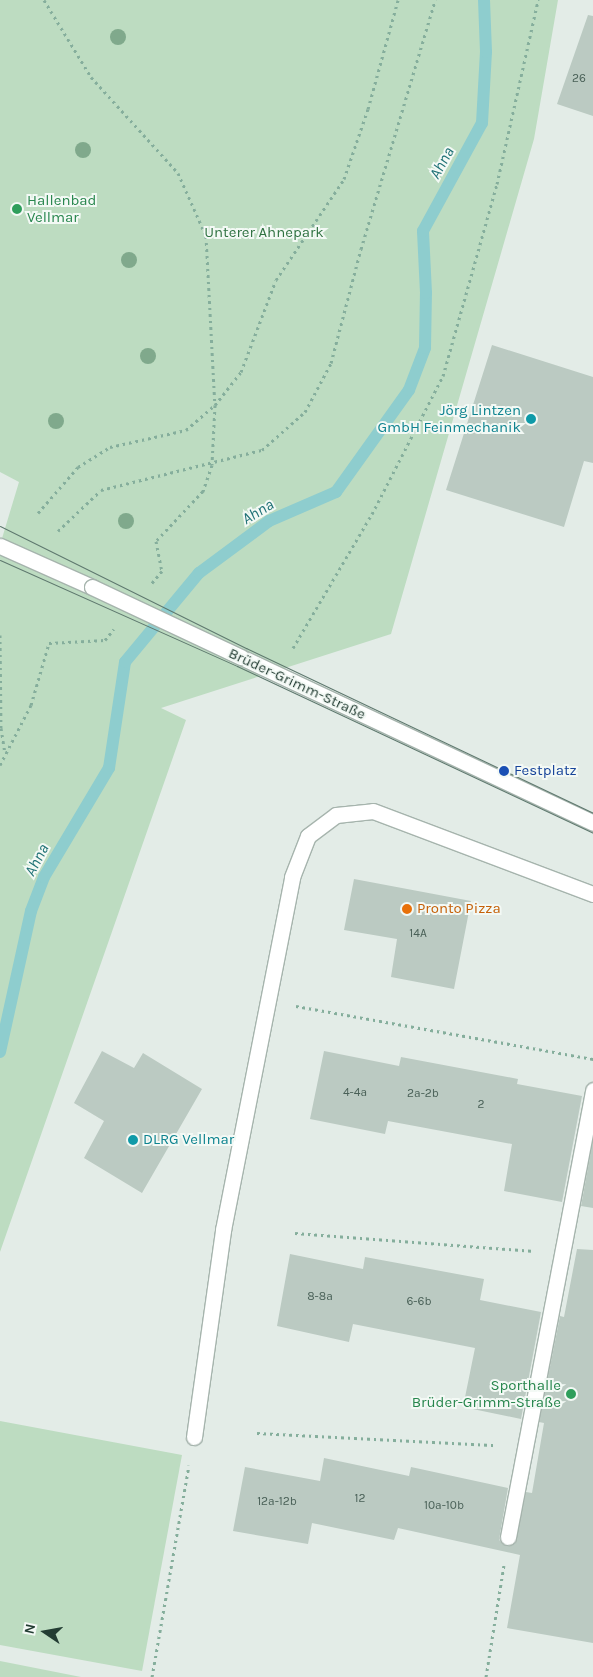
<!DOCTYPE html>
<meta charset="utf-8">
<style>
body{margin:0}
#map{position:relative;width:593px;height:1677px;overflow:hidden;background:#e3ece7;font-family:Karla,sans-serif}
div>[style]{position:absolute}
.green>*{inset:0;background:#bddcc1}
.stream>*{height:12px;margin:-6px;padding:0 6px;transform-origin:6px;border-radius:6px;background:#8ecdce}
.building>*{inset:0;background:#bbcac2}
.path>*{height:3px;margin-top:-1.5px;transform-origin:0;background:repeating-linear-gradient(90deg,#85ae9c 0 2.5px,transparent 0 6.5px)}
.roads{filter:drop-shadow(1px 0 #a6b4ad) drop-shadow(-1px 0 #a6b4ad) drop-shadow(0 1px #a6b4ad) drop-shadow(0 -1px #a6b4ad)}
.service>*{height:15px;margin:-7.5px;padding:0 7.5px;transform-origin:7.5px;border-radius:7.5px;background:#fff}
.tertiary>*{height:15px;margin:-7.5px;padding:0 7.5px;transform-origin:7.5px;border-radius:7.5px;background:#fff}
.tram>*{height:1px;margin:-0.5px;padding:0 0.5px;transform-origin:0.5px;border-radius:0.5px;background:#5e786e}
.bridges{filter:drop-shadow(1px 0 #a6b4ad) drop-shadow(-1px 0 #a6b4ad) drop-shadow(0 1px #a6b4ad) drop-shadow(0 -1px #a6b4ad)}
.tertiary-bridge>*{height:15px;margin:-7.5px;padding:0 7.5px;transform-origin:7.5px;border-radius:7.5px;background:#fff}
.trees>*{width:16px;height:16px;margin:-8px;border-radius:50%;background:#80a98c}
.dots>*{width:14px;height:14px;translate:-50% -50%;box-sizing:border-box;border:2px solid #f3f9f5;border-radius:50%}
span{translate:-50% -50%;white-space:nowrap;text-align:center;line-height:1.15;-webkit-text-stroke:4px #f3f9f5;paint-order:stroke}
.number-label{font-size:12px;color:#496057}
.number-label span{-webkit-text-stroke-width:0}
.leisure-label{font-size:15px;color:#27864d}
.left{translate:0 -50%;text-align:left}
.right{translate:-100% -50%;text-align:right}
.park-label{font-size:15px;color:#2f7241}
.culture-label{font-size:15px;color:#0d838f}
.street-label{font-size:15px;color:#233d33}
.transit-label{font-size:15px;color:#164399}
.food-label{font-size:15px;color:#c56008}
.water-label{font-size:16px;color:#207276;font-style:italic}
.north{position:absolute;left:20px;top:1607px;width:50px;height:50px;-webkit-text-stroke:4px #f3f9f5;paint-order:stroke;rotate:282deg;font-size:14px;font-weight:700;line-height:20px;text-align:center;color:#233d33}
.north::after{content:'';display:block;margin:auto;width:18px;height:22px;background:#233d33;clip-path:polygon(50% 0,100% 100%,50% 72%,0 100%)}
</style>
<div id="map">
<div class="green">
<i style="clip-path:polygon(0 0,558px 0,534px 139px,391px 634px,161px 708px,186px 720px,0 1252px,0 545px,19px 482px,0 472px)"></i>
<i style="clip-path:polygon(0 1421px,182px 1455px,142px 1671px,0 1645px)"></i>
<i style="clip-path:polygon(0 1661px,81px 1677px,0 1677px)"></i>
</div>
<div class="stream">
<i style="left:0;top:1052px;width:144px;rotate:-77.6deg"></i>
<i style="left:31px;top:911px;width:36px;rotate:-69deg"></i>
<i style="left:44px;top:877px;width:127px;rotate:-59.2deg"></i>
<i style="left:109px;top:768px;width:107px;rotate:-81.4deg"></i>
<i style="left:125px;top:662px;width:116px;rotate:-50.3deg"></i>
<i style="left:199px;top:573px;width:87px;rotate:-36.6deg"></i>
<i style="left:269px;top:521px;width:73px;rotate:-23.4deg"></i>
<i style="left:336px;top:492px;width:125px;rotate:-54.4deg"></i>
<i style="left:409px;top:390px;width:45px;rotate:-69.1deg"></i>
<i style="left:425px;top:348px;width:55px;rotate:-89deg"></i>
<i style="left:426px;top:293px;width:62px;rotate:-92.8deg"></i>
<i style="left:423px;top:231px;width:123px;rotate:-61.4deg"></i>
<i style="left:482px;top:123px;width:71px;rotate:-86.8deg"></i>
<i style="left:486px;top:52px;width:52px;rotate:-92.2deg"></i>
</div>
<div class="building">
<i style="clip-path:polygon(588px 15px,593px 16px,593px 116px,557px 104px)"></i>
<i style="clip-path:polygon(492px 345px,593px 377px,593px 463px,584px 461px,564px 527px,446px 490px)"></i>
<i style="clip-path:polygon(354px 879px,471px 901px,454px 989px,391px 977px,397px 939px,344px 930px)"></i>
<i style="clip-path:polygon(102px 1051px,134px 1068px,143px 1053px,202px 1089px,142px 1193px,84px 1158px,104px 1121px,74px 1103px)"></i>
<i style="clip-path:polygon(324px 1051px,399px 1066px,401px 1057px,518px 1079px,517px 1084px,582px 1096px,562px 1202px,504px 1191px,512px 1144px,388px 1121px,385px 1134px,310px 1119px)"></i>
<i style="clip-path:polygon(593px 1140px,593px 1208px,581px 1206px)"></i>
<i style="clip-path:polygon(577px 1249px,593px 1250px,593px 1643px,507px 1628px,520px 1555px,398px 1528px,394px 1540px,312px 1523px,308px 1544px,233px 1531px,245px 1467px,320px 1481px,324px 1458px,409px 1476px,411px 1467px,508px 1488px,499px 1540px,506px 1546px,515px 1543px,526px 1492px,532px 1493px,544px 1423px,539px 1422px,560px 1316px,564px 1317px)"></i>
<i style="clip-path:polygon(290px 1254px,363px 1269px,365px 1257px,484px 1279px,480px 1300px,541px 1312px,521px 1419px,463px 1407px,475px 1348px,353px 1324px,349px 1342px,277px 1326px)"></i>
</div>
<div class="path">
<i style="left:44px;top:0;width:90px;rotate:58.6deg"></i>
<i style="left:91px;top:77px;width:130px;rotate:47.8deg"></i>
<i style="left:178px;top:173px;width:69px;rotate:66deg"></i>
<i style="left:206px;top:236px;width:169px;rotate:87deg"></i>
<i style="left:215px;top:405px;width:60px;rotate:92.9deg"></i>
<i style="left:212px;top:465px;width:28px;rotate:109deg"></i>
<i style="left:203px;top:491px;width:69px;rotate:133.2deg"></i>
<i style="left:156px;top:541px;width:31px;rotate:79deg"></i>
<i style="left:162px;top:571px;width:16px;rotate:130deg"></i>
<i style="left:38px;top:513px;width:61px;rotate:-49deg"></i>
<i style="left:78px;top:467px;width:38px;rotate:-32deg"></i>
<i style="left:110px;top:447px;width:78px;rotate:-12.6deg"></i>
<i style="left:186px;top:430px;width:38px;rotate:-41deg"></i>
<i style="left:215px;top:405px;width:42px;rotate:-51.8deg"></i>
<i style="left:241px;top:372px;width:98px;rotate:-69.2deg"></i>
<i style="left:276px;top:280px;width:122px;rotate:-56deg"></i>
<i style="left:344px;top:179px;width:74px;rotate:-71.1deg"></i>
<i style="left:368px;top:109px;width:113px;rotate:-74.6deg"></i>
<i style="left:58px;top:531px;width:59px;rotate:-43.6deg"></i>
<i style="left:101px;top:490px;width:166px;rotate:-14deg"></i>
<i style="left:262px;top:450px;width:57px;rotate:-41.5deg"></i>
<i style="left:305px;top:412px;width:55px;rotate:-62deg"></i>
<i style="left:331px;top:363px;width:118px;rotate:-75.3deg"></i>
<i style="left:361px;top:249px;width:260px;rotate:-73.4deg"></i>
<i style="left:0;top:635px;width:93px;rotate:89.4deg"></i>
<i style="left:1px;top:728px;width:24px;rotate:81deg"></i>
<i style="left:293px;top:648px;width:156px;rotate:-59.5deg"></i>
<i style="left:372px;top:514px;width:155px;rotate:-62.8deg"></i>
<i style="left:443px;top:376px;width:199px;rotate:-74.3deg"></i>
<i style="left:497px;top:184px;width:189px;rotate:-77.4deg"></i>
<i style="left:0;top:765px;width:68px;rotate:-62.7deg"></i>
<i style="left:31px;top:705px;width:65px;rotate:-73.8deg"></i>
<i style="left:49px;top:643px;width:56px;rotate:-3.1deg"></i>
<i style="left:105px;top:640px;width:14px;rotate:-51deg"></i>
<i style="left:296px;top:1006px;width:302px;rotate:10.1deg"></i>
<i style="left:295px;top:1233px;width:240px;rotate:4.3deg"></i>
<i style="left:257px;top:1433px;width:240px;rotate:2.9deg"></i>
<i style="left:152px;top:1677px;width:215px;rotate:-80.1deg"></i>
<i style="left:486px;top:1677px;width:113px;rotate:-80.9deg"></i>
</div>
<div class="roads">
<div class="service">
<i style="left:194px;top:1437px;width:209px;rotate:-82deg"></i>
<i style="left:223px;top:1230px;width:360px;rotate:-78.9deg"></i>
<i style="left:292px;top:877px;width:44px;rotate:-68.7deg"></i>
<i style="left:308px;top:836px;width:35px;rotate:-37deg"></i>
<i style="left:336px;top:815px;width:37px;rotate:-6deg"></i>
<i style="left:373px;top:811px;width:235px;rotate:20.7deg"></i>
<i style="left:508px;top:1537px;width:455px;rotate:-79.2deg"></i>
</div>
<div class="tertiary">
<i style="left:0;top:546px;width:101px;rotate:24deg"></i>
<i style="left:241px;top:657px;width:389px;rotate:25.2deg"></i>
</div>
</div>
<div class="tram">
<i style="left:0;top:526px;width:275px;rotate:26.4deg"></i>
<i style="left:246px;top:648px;width:384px;rotate:25.4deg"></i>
<i style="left:0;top:560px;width:260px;rotate:24.1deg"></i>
<i style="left:237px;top:666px;width:393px;rotate:25.1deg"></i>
</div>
<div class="bridges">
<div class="tertiary-bridge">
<i style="left:92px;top:587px;width:165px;rotate:25.2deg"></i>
</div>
</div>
<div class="trees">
<i style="left:118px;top:37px"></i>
<i style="left:83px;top:150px"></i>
<i style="left:129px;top:260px"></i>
<i style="left:148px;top:356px"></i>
<i style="left:56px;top:421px"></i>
<i style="left:126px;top:521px"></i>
</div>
<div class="dots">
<i style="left:17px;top:209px;background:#2e9e5b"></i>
<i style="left:531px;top:419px;background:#0f9aa8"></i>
<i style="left:504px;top:771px;background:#1a4fb4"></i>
<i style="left:407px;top:909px;background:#e8710a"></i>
<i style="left:133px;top:1140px;background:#0f9aa8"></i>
<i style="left:571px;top:1394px;background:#2e9e5b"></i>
</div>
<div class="number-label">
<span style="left:579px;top:79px">26</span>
<span style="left:418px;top:934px">14A</span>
<span style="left:355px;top:1093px">4-4a</span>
<span style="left:423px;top:1094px">2a-2b</span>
<span style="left:481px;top:1105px">2</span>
<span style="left:320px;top:1297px">8-8a</span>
<span style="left:419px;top:1302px">6-6b</span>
<span style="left:360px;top:1499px">12</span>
<span style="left:277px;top:1502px">12a-12b</span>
<span style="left:444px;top:1506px">10a-10b</span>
</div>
<div class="leisure-label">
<span class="left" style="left:27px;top:209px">Hallenbad<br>Vellmar</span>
<span class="right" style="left:561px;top:1394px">Sporthalle<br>Brüder-Grimm-Straße</span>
</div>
<div class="park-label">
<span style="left:264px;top:233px">Unterer Ahnepark</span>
</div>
<div class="culture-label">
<span class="right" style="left:521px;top:419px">Jörg Lintzen<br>GmbH Feinmechanik</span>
<span class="left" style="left:143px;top:1140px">DLRG Vellmar</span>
</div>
<div class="street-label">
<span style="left:297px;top:684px;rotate:25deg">Brüder-Grimm-Straße</span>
</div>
<div class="transit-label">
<span class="left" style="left:514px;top:771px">Festplatz</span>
</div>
<div class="food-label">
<span class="left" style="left:417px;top:909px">Pronto Pizza</span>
</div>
<div class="water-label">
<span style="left:442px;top:163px;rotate:-61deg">Ahna</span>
<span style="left:258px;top:512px;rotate:-31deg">Ahna</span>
<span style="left:37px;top:860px;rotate:-62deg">Ahna</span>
</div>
<div class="north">N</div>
</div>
